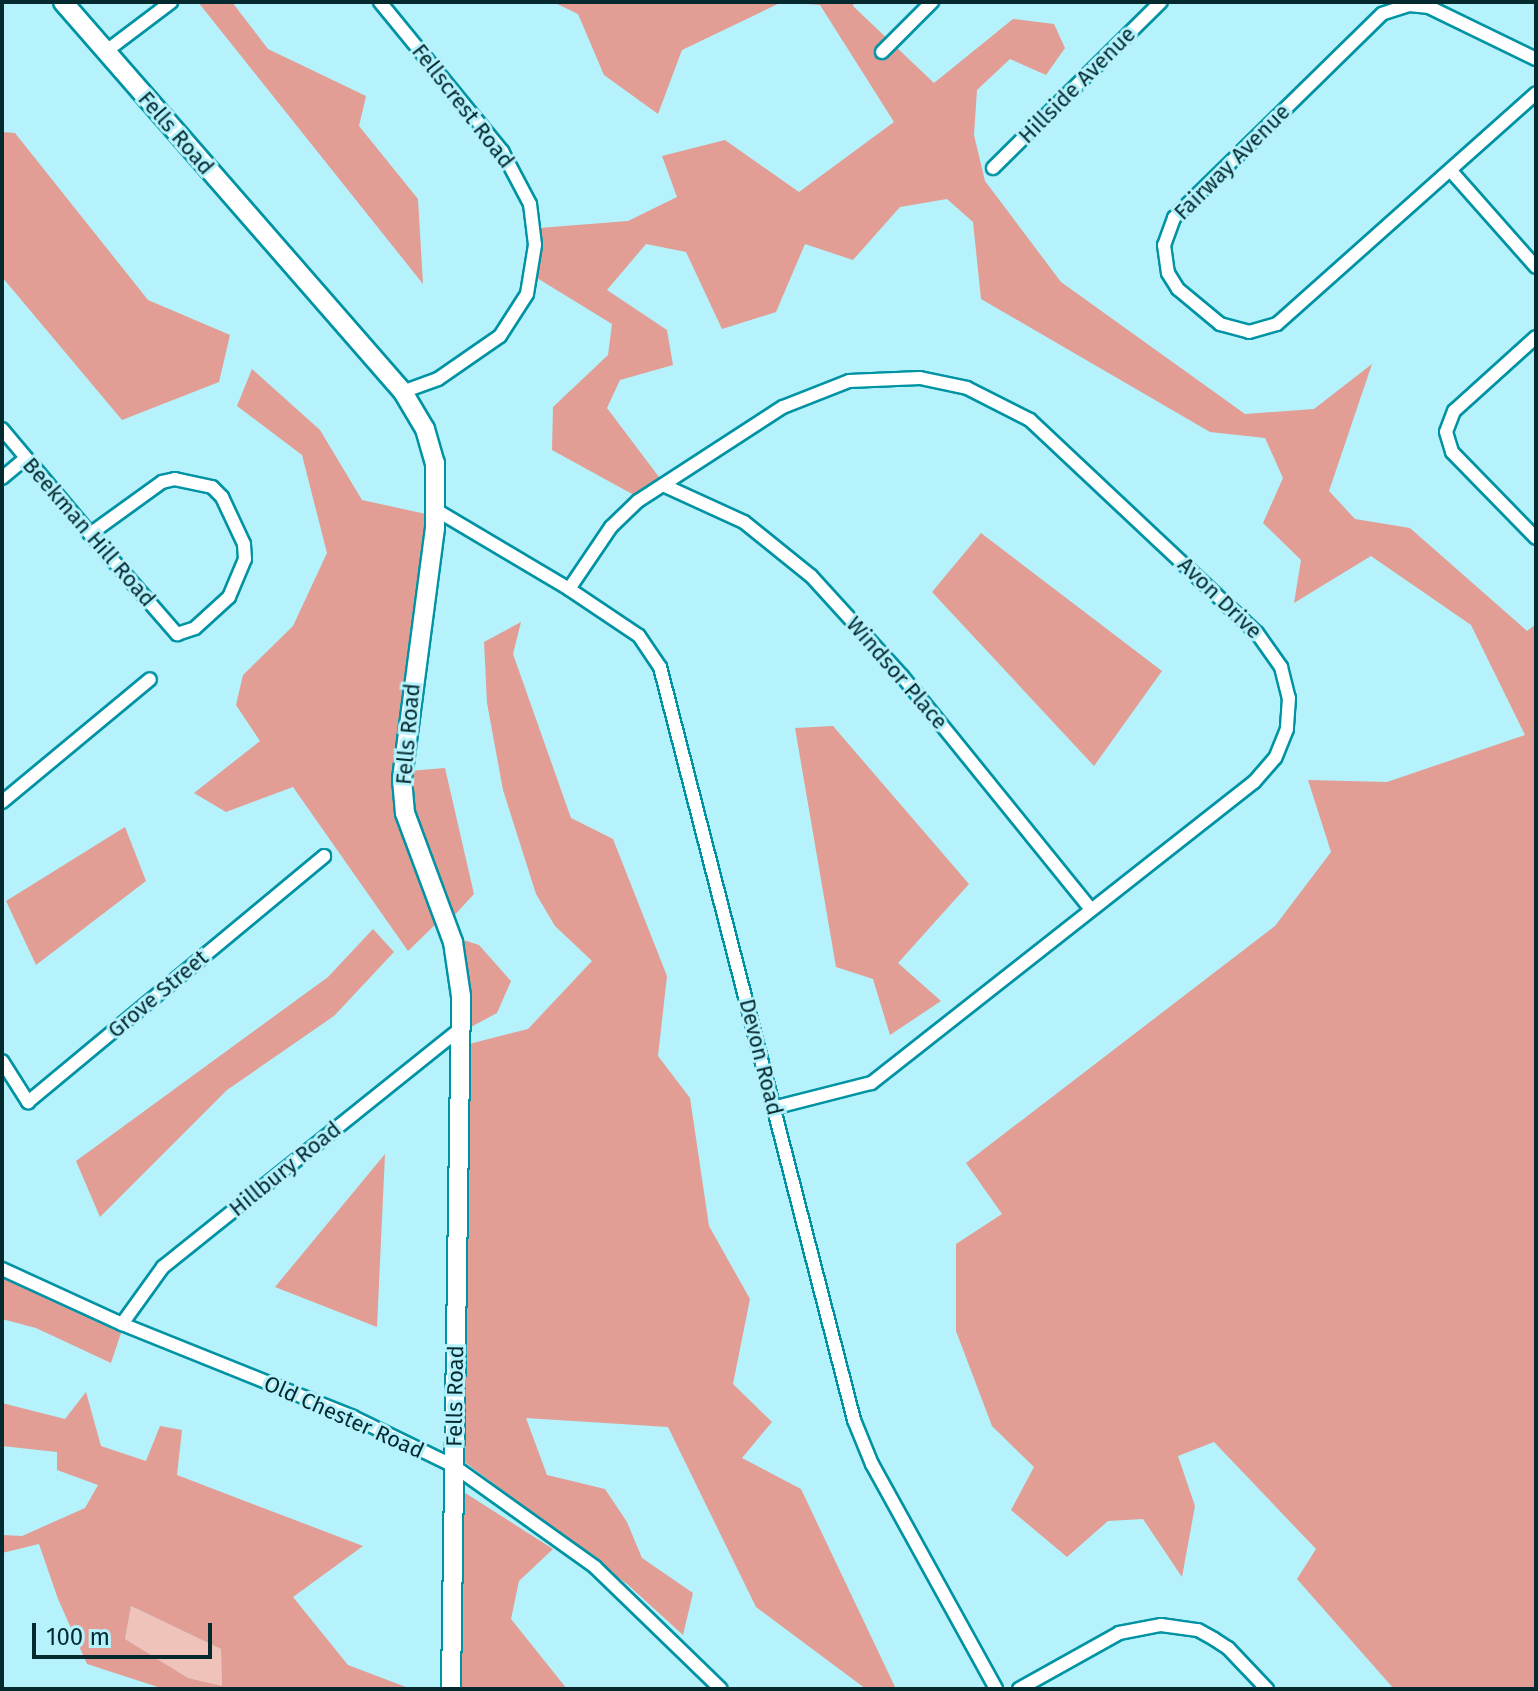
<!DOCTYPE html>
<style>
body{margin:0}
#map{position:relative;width:1538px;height:1691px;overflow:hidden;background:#b5f2fc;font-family:"Fira Sans",sans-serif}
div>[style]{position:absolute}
.green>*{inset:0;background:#efc2ba}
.forest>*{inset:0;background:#e29e94}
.roads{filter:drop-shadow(2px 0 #0093a4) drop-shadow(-2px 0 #0093a4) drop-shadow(0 2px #0093a4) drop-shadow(0 -2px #0093a4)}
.street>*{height:12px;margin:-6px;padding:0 6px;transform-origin:6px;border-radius:6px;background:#fff}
.secondary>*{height:18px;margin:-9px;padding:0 9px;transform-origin:9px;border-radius:9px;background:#fff}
span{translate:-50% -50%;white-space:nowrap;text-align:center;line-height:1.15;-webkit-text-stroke:6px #b5f2fc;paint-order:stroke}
.street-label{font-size:22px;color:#042a30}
.frame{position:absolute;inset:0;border:4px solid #042a30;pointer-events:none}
.scale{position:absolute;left:32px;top:1623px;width:180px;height:36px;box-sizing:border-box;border:4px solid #042a30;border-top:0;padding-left:10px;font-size:24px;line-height:28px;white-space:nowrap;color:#042a30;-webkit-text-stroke:6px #b5f2fc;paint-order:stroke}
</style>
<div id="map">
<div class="green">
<i style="clip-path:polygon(131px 1606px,221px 1649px,222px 1687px,188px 1678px,125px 1639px)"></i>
</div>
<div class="forest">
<i style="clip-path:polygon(198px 2px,232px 2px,268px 49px,366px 96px,359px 126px,418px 199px,423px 284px)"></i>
<i style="clip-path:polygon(553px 2px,854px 2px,853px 6px,934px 83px,1013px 19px,1054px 24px,1065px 48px,1046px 75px,1010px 59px,977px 90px,974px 135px,985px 181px,1061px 282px,1245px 414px,1314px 409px,1372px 364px,1329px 491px,1355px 519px,1410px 528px,1527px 631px,1536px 624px,1536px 1689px,1394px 1689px,1297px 1579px,1316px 1549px,1214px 1442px,1178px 1456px,1195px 1506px,1182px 1577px,1143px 1519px,1108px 1521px,1067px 1557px,1011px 1510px,1034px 1467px,992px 1426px,956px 1331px,956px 1244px,1002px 1214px,966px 1163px,1275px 926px,1331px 852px,1308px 780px,1387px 782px,1525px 735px,1471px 625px,1371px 556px,1294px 603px,1301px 560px,1263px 523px,1283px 478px,1265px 438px,1210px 432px,981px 299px,973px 222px,947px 199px,900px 207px,853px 260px,805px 244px,776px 312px,722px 329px,686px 252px,646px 244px,607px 290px,667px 330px,673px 365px,620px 380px,607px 408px,665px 485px,643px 500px,552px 450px,553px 407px,608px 355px,612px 324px,537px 278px,539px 228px,628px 221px,677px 197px,662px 156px,725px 140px,799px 192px,894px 122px,820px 5px,782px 2px,682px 50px,658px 114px,604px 75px,578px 14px)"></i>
<i style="clip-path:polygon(2px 132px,15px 133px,148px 300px,230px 335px,219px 382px,122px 420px,2px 277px)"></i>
<i style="clip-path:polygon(252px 369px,320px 430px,362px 500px,426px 514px,395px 747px,399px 817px,440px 920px,408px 951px,293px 787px,226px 812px,194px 793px,260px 741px,236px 705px,243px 675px,293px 626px,327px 553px,302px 455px,237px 406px)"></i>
<i style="clip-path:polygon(981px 533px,1162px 671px,1094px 766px,932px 592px)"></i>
<i style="clip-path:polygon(521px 622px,513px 654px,571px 818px,613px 839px,667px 976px,658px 1056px,690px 1098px,709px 1226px,750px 1299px,733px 1384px,772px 1422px,742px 1458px,801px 1489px,896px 1689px,866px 1689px,756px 1607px,668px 1427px,526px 1418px,547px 1475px,605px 1489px,627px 1522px,642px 1558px,693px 1593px,683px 1635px,627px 1584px,462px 1460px,465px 1045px,528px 1029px,592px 961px,555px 926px,536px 894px,503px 790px,487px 703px,484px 642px)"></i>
<i style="clip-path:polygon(833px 726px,969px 884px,898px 963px,941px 1001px,890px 1035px,873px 979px,836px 967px,795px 728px)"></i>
<i style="clip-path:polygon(445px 768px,474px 894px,451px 919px,412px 814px,409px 771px)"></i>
<i style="clip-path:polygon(125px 827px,146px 881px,36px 965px,6px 901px)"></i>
<i style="clip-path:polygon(373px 929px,394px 952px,334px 1016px,227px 1090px,100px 1217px,76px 1161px,328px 977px)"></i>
<i style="clip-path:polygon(460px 939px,479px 945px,511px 981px,497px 1013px,469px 1028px)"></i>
<i style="clip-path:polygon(385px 1154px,377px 1327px,275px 1287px)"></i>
<i style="clip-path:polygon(2px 1277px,121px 1333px,111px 1363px,36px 1328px,2px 1319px)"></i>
<i style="clip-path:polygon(evenodd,86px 1392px,101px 1446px,146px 1461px,160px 1426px,182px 1430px,177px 1475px,363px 1546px,293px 1597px,348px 1665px,411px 1689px,164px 1689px,87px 1664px,58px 1599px,39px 1544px,2px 1553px,2px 1535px,22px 1536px,85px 1508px,98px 1485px,57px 1470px,57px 1452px,2px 1446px,2px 1403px,65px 1419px,86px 1392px,131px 1606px,221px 1649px,222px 1686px,188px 1678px,125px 1639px,131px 1606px)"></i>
<i style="clip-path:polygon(459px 1489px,553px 1549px,519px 1581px,511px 1619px,567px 1689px,454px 1689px)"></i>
</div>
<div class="roads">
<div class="street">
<i style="left:380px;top:2px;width:193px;rotate:50.7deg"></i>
<i style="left:502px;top:151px;width:60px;rotate:62.2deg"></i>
<i style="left:530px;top:204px;width:41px;rotate:83deg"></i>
<i style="left:535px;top:245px;width:50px;rotate:99.3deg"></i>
<i style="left:527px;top:294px;width:50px;rotate:122.7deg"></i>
<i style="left:500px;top:336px;width:75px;rotate:145.3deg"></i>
<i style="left:438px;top:379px;width:37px;rotate:160deg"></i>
<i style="left:105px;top:52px;width:83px;rotate:-37.1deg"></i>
<i style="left:882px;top:52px;width:71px;rotate:-45deg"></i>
<i style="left:1536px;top:59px;width:119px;rotate:-154.1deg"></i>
<i style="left:1429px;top:7px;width:20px;rotate:-174deg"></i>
<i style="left:1409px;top:5px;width:28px;rotate:162deg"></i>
<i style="left:1382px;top:14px;width:291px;rotate:135.6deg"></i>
<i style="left:1174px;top:218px;width:29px;rotate:110deg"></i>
<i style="left:1164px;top:245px;width:28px;rotate:82deg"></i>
<i style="left:1168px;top:273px;width:19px;rotate:58deg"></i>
<i style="left:1178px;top:289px;width:55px;rotate:39.8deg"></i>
<i style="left:1220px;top:324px;width:30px;rotate:15deg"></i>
<i style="left:1249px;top:332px;width:29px;rotate:-16deg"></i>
<i style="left:1277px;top:324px;width:347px;rotate:-41.7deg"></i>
<i style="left:993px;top:168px;width:236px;rotate:-44.7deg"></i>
<i style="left:1451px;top:171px;width:128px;rotate:48.5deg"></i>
<i style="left:1536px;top:337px;width:110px;rotate:137.9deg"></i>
<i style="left:1454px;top:411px;width:22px;rotate:111deg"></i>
<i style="left:1446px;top:432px;width:21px;rotate:73deg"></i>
<i style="left:1452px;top:452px;width:120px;rotate:45.7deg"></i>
<i style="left:2px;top:429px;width:137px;rotate:50deg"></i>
<i style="left:90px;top:534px;width:133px;rotate:49deg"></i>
<i style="left:177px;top:634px;width:19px;rotate:-18deg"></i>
<i style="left:195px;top:628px;width:46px;rotate:-42.4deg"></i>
<i style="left:229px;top:597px;width:41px;rotate:-67.2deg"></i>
<i style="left:245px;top:559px;width:15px;rotate:-94deg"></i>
<i style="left:244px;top:544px;width:52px;rotate:-115.1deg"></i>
<i style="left:222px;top:497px;width:14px;rotate:-135deg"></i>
<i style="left:212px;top:487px;width:38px;rotate:-168deg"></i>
<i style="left:175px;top:479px;width:13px;rotate:167deg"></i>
<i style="left:162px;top:482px;width:89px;rotate:144.2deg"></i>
<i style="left:2px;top:478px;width:31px;rotate:-40deg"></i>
<i style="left:663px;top:485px;width:89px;rotate:24.6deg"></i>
<i style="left:744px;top:522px;width:86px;rotate:38.9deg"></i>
<i style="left:811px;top:576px;width:135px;rotate:47.7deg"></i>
<i style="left:902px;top:676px;width:300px;rotate:51deg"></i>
<i style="left:436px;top:510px;width:155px;rotate:30.7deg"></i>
<i style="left:569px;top:589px;width:84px;rotate:33.9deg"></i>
<i style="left:639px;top:636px;width:37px;rotate:56deg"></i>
<i style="left:660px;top:667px;width:778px;rotate:75.55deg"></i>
<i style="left:854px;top:1420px;width:48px;rotate:67.8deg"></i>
<i style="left:872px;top:1464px;width:257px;rotate:61.1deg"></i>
<i style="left:569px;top:589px;width:75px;rotate:-55.9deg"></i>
<i style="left:611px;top:527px;width:37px;rotate:-44deg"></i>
<i style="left:638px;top:501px;width:173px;rotate:-33deg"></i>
<i style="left:783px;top:407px;width:71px;rotate:-21.5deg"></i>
<i style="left:849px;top:381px;width:71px;rotate:-2.4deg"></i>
<i style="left:920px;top:378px;width:48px;rotate:12deg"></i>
<i style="left:967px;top:388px;width:71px;rotate:26.9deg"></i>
<i style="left:1030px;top:420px;width:311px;rotate:43.2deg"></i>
<i style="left:1257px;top:633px;width:42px;rotate:54.8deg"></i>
<i style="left:1281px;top:667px;width:32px;rotate:76deg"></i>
<i style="left:1289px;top:698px;width:31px;rotate:94deg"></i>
<i style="left:1287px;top:729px;width:31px;rotate:112deg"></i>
<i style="left:1275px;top:758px;width:32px;rotate:131deg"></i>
<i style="left:1254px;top:782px;width:487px;rotate:141.8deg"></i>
<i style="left:871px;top:1083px;width:101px;rotate:165.7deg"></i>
<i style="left:2px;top:802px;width:192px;rotate:-39.7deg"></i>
<i style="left:2px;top:1061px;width:49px;rotate:57.6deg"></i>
<i style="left:28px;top:1102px;width:385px;rotate:-39.7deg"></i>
<i style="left:2px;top:1269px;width:132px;rotate:24.6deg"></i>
<i style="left:122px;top:1324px;width:249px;rotate:21.9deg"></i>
<i style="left:353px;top:1417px;width:112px;rotate:25.9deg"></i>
<i style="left:454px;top:1466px;width:173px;rotate:35.6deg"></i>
<i style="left:595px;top:1567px;width:175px;rotate:44.1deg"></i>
<i style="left:122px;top:1324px;width:70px;rotate:-54.3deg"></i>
<i style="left:163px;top:1267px;width:384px;rotate:-38.7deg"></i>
<i style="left:1019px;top:1689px;width:115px;rotate:-29.2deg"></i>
<i style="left:1119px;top:1633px;width:43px;rotate:-10.8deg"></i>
<i style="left:1161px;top:1625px;width:37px;rotate:8deg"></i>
<i style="left:1198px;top:1630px;width:18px;rotate:29deg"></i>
<i style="left:1214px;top:1639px;width:17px;rotate:33deg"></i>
<i style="left:1228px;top:1648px;width:57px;rotate:46.4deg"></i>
</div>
<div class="secondary">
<i style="left:63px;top:2px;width:517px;rotate:48.92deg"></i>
<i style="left:403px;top:392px;width:43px;rotate:59.3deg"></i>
<i style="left:425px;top:429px;width:35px;rotate:74deg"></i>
<i style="left:435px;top:463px;width:65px;rotate:90deg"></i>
<i style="left:435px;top:528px;width:253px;rotate:97.5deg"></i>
<i style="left:402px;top:779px;width:34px;rotate:85deg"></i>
<i style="left:405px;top:813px;width:138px;rotate:69.6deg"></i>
<i style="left:453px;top:942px;width:55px;rotate:81.6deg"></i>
<i style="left:461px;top:996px;width:693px;rotate:90.83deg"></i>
</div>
</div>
<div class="street-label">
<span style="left:1077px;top:85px;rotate:-45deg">Hillside Avenue</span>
<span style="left:463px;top:106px;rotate:52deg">Fellscrest Road</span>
<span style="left:176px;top:133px;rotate:49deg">Fells Road</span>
<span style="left:1232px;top:162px;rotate:-45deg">Fairway Avenue</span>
<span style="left:89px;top:532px;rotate:49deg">Beekman Hill Road</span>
<span style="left:1220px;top:598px;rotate:44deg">Avon Drive</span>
<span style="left:897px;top:673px;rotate:49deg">Windsor Place</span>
<span style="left:408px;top:734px;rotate:-85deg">Fells Road</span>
<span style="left:158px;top:994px;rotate:-40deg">Grove Street</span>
<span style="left:761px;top:1057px;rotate:76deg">Devon Road</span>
<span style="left:285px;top:1169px;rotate:-39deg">Hillbury Road</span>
<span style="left:455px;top:1396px;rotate:-89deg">Fells Road</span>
<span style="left:344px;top:1417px;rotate:24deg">Old Chester Road</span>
</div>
<div class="frame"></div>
<div class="scale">100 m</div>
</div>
